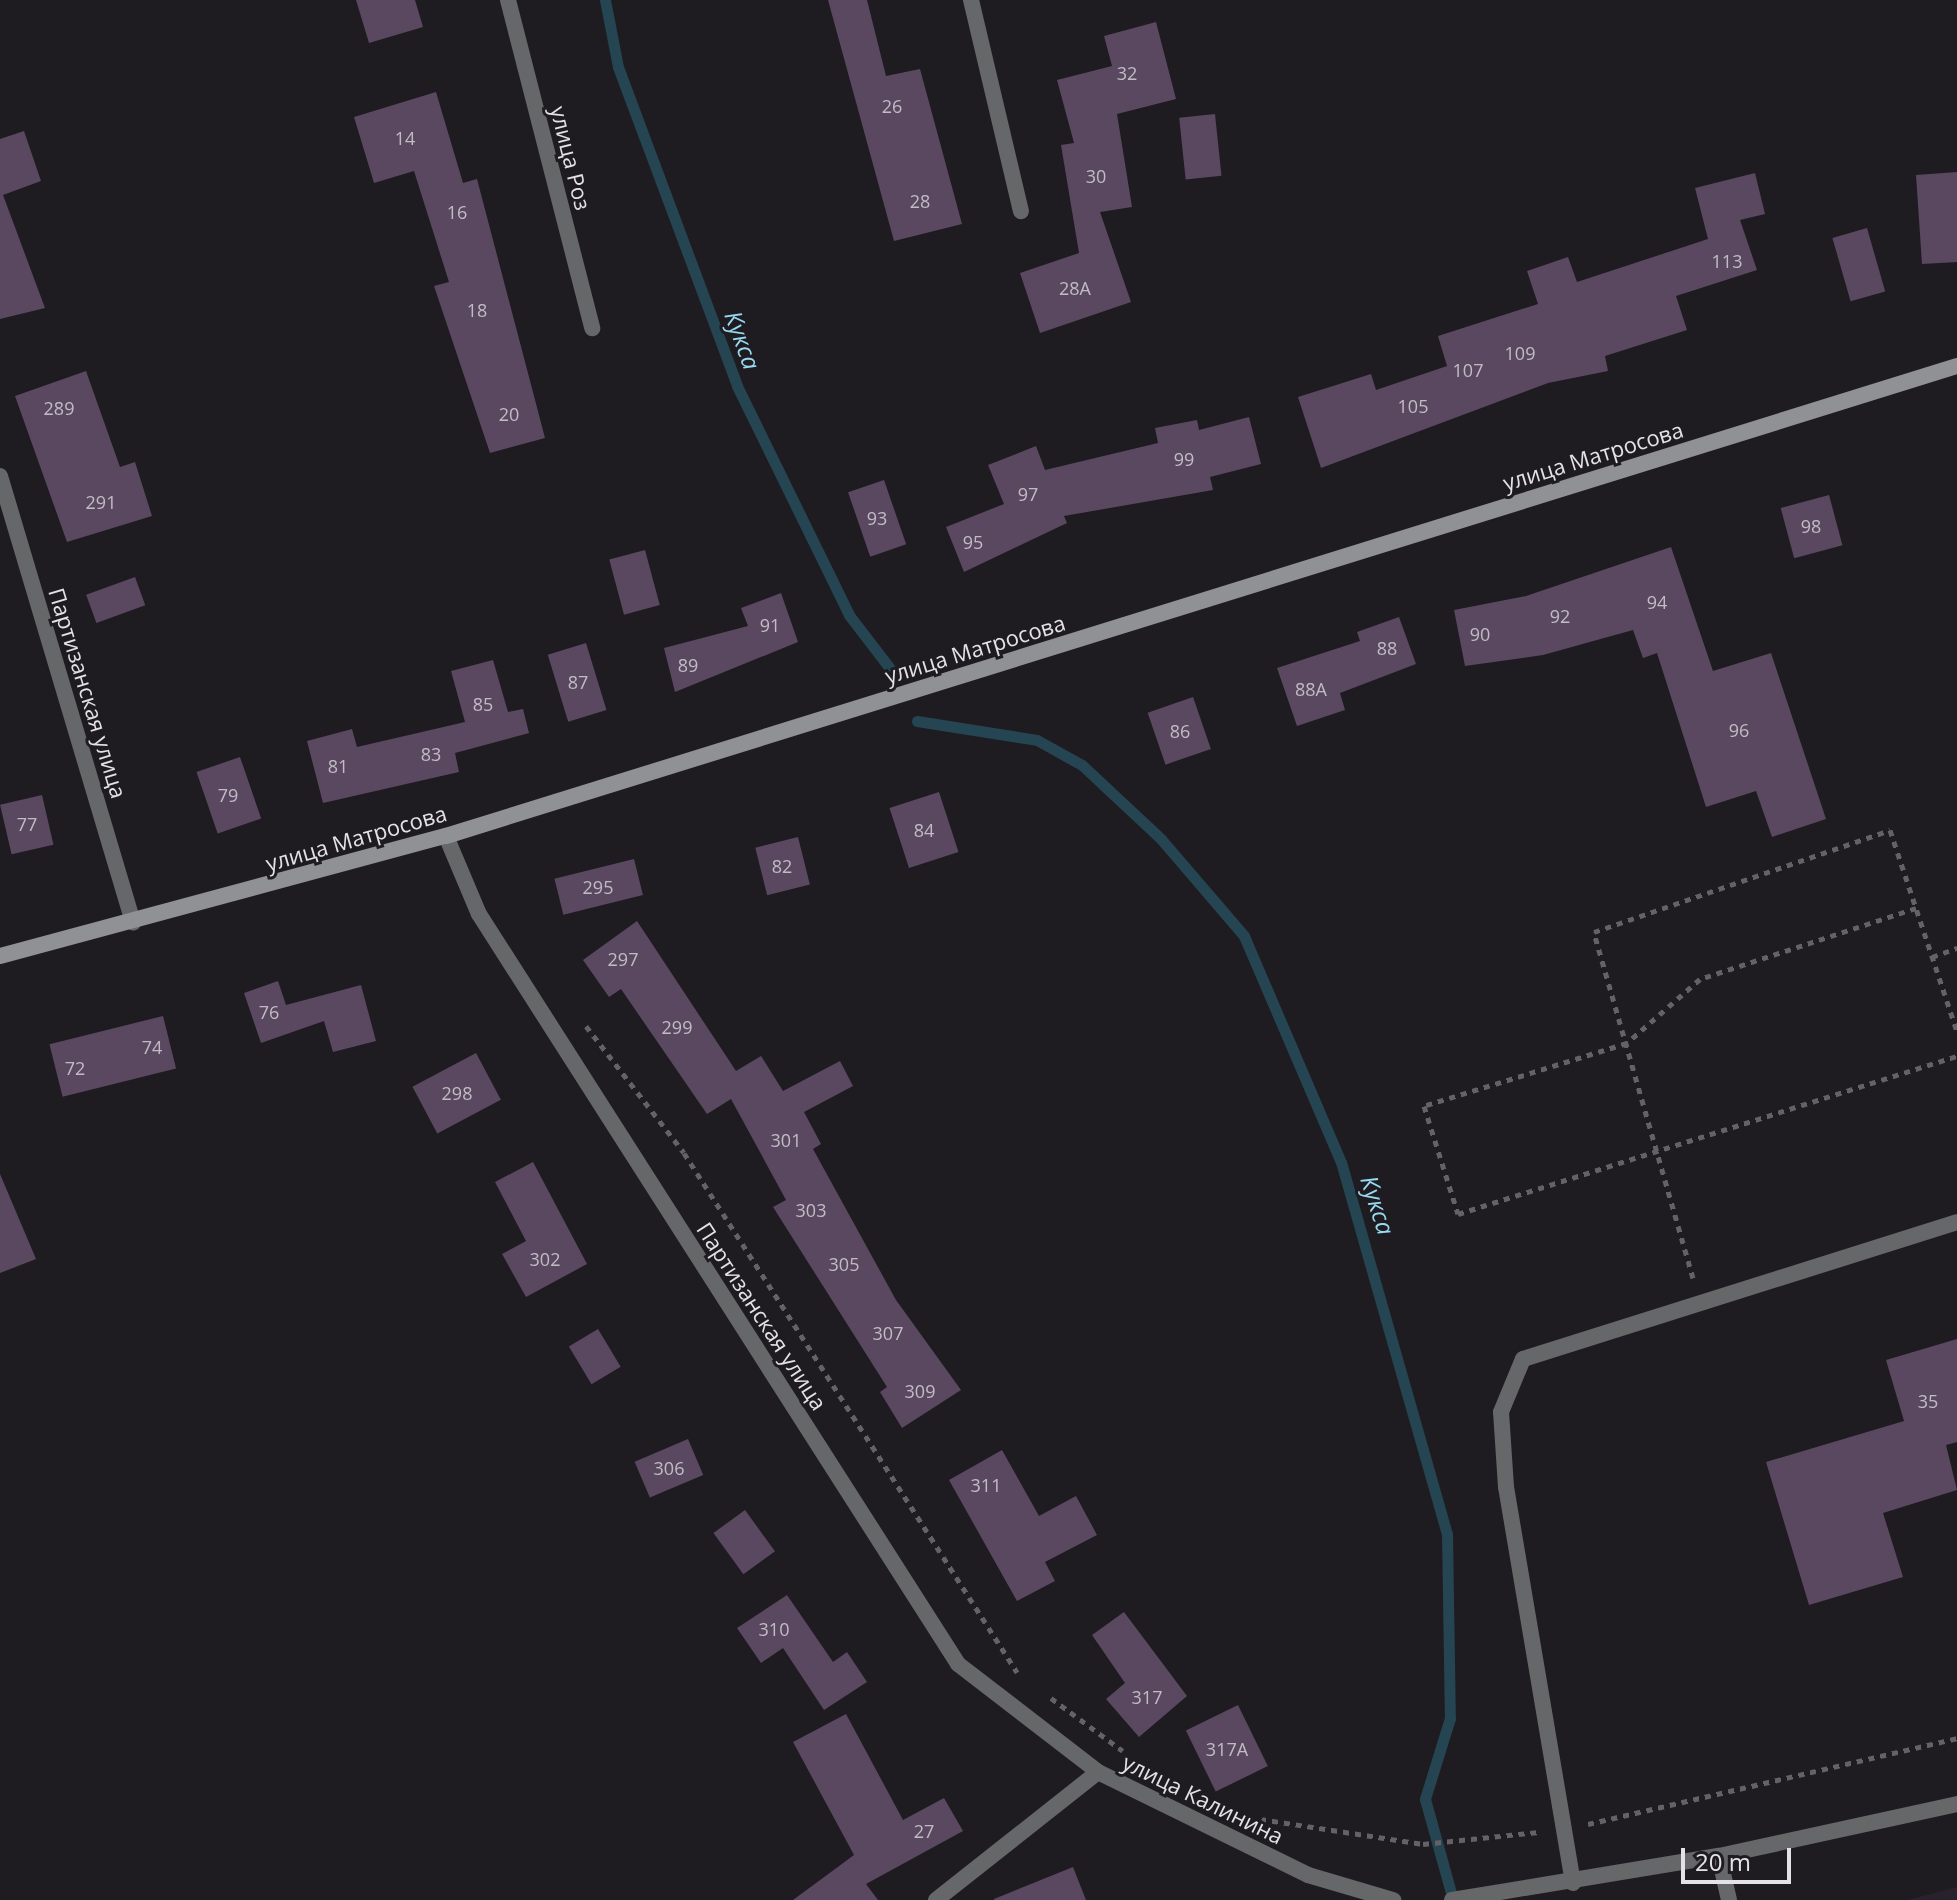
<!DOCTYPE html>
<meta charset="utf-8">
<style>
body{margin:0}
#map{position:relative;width:1957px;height:1900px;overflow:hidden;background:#1e1c20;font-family:"Open Sans",sans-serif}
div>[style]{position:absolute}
.built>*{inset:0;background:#27222b}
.stream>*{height:11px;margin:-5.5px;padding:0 5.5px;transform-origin:5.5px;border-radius:5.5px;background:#244551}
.building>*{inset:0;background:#594860;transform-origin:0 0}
.path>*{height:5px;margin-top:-2.5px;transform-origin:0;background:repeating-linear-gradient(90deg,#646266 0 6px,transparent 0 12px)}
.lane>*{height:16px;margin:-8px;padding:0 8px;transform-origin:8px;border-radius:8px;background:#666769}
.street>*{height:16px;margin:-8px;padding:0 8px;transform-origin:8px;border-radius:8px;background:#666769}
.secondary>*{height:16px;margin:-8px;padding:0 8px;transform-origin:8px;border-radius:8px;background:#909194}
span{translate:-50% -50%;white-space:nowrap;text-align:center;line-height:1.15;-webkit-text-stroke:6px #1e1c20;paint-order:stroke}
.number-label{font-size:18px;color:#c1bcc4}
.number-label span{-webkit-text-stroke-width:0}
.street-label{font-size:22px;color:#e4e2e5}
.water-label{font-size:24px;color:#98d9f1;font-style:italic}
.scale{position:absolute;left:1681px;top:1848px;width:110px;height:36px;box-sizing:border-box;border:4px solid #e4e2e5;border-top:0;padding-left:10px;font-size:24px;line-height:28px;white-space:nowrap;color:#e4e2e5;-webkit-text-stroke:6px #1e1c20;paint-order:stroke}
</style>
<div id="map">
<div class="built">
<i style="clip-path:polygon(1957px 1887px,1957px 1900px,1907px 1900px)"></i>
</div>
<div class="stream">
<i style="left:605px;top:0;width:68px;rotate:79deg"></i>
<i style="left:618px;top:67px;width:340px;rotate:69.5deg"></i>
<i style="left:737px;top:386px;width:255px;rotate:63.9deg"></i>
<i style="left:849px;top:615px;width:71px;rotate:52.5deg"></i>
<i style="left:917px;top:721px;width:121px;rotate:9deg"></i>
<i style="left:1037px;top:740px;width:51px;rotate:29.1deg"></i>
<i style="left:1082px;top:765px;width:108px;rotate:43.1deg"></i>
<i style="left:1161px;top:839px;width:128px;rotate:49.4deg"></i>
<i style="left:1244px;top:936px;width:246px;rotate:66.8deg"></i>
<i style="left:1341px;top:1162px;width:387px;rotate:74.1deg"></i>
<i style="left:1447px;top:1534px;width:184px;rotate:89.1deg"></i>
<i style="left:1450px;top:1718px;width:85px;rotate:107.2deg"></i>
<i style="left:1425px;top:1799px;width:105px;rotate:74.5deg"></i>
</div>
<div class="building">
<i style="clip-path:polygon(356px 0,415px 0,423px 27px,369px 43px)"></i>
<i style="clip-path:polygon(828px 0,867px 0,886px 76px,920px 69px,962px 224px,894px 241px)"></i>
<i style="clip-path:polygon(1156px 22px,1176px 99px,1117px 114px,1132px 207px,1100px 212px,1131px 302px,1040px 333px,1020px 273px,1079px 253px,1061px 145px,1074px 143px,1057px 80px,1112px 66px,1104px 36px)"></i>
<i style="clip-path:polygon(436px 92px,463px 183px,477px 179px,545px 438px,490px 453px,434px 286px,449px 282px,414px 171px,374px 183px,354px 117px)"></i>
<i style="left:1215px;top:114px;width:62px;height:36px;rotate:84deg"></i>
<i style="clip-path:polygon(24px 131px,41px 181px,3px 195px,45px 308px,0 319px,0 139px)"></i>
<i style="clip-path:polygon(1957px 172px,1957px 262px,1922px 264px,1916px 175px)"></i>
<i style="clip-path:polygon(1755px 173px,1765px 214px,1740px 220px,1757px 270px,1676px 296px,1687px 330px,1605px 356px,1608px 371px,1548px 383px,1321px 468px,1298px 397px,1371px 374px,1376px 390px,1447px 366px,1438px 336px,1538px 304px,1527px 271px,1568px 257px,1577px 282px,1708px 239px,1695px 188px)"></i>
<i style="left:1867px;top:228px;width:66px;height:36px;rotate:74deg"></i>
<i style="clip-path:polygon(86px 371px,120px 467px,135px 462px,152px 516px,67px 542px,15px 396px)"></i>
<i style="clip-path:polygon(1249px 417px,1261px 464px,1210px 477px,1213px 490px,1064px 516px,1067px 523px,964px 572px,946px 527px,1004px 504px,988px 465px,1036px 446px,1045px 470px,1158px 443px,1155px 428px,1197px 420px,1199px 430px)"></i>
<i style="left:884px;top:480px;width:68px;height:38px;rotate:71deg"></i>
<i style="left:1829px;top:495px;width:52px;height:50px;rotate:75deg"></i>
<i style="clip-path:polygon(1671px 547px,1713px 671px,1771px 653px,1826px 819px,1772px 837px,1756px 791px,1706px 807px,1657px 653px,1643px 658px,1633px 630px,1543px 655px,1465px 666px,1454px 610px,1526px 596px)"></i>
<i style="left:645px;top:550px;width:57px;height:37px;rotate:75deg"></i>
<i style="left:135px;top:577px;width:30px;height:52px;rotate:70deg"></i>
<i style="clip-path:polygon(781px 593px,798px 642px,675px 692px,664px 648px,748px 626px,741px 608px)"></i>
<i style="clip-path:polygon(1399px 617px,1416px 664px,1340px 693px,1345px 710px,1297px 726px,1277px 668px,1360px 641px,1357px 632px)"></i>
<i style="left:586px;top:643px;width:70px;height:40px;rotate:73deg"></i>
<i style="clip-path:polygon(493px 660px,508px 712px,523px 709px,529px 733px,455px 753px,459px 772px,323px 803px,307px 741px,352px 729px,357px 747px,465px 722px,451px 671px)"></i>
<i style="left:1193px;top:697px;width:55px;height:48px;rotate:71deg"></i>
<i style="left:240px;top:757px;width:65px;height:46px;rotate:71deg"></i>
<i style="left:939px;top:792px;width:63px;height:52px;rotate:72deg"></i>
<i style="left:42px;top:795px;width:51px;height:43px;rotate:77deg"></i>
<i style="left:798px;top:837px;width:49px;height:44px;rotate:76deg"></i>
<i style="left:634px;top:859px;width:37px;height:82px;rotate:76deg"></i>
<i style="clip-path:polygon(637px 921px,736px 1071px,761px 1056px,783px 1091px,840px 1061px,853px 1086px,804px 1112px,821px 1144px,813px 1149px,896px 1300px,961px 1390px,902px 1428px,880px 1392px,887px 1387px,773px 1207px,786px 1200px,731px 1099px,707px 1114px,621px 989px,609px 997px,583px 960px)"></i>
<i style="clip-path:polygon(278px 981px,286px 1005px,361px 985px,376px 1041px,333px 1052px,324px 1021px,261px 1043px,244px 993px)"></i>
<i style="left:163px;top:1016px;width:54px;height:117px;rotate:76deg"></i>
<i style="left:476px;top:1053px;width:53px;height:72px;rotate:62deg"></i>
<i style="clip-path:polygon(533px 1162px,587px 1264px,526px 1297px,502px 1254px,526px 1241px,495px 1182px)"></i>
<i style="clip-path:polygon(0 1174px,36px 1259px,0 1273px)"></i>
<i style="left:598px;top:1329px;width:44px;height:34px;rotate:59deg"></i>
<i style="clip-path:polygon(1957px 1339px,1957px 1442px,1946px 1445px,1957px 1490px,1883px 1513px,1903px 1577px,1809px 1605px,1766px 1462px,1904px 1421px,1886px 1360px)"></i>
<i style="left:688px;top:1439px;width:39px;height:58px;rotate:67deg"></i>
<i style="clip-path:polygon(1002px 1450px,1039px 1516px,1076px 1496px,1097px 1535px,1045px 1562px,1055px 1581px,1017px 1601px,949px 1480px)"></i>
<i style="left:745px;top:1510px;width:51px;height:39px;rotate:54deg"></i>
<i style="clip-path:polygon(787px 1595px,833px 1662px,847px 1652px,867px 1682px,824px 1710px,783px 1648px,761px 1663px,737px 1628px)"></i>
<i style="clip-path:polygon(1124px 1612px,1187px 1696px,1139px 1737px,1106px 1699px,1125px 1683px,1092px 1635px)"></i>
<i style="left:1238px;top:1705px;width:68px;height:58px;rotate:64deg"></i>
<i style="clip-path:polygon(846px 1714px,903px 1820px,944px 1798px,963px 1831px,866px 1884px,878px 1900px,793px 1900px,854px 1855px,793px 1742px)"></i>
<i style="clip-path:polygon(1073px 1867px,1086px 1900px,994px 1900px,994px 1899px)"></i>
</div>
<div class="path">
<i style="left:1916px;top:908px;width:227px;rotate:161.8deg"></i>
<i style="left:1700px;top:979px;width:97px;rotate:138.8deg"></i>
<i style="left:1627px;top:1043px;width:213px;rotate:162.8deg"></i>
<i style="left:1424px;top:1106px;width:113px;rotate:72.5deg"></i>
<i style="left:1458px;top:1214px;width:523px;rotate:-17.57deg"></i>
<i style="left:1932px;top:957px;width:27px;rotate:-20deg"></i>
<i style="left:586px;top:1026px;width:160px;rotate:52.3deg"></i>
<i style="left:684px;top:1153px;width:617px;rotate:57.32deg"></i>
<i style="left:1693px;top:1278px;width:360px;rotate:-106deg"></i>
<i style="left:1594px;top:932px;width:313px;rotate:-19deg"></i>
<i style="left:1890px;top:830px;width:212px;rotate:71.6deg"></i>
<i style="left:1051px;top:1698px;width:89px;rotate:36.4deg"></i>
<i style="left:1260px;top:1819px;width:165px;rotate:8.7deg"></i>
<i style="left:1423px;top:1844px;width:117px;rotate:-5.9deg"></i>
<i style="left:1588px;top:1824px;width:379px;rotate:-13.1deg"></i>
</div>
<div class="lane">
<i style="left:971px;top:0;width:217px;rotate:76.7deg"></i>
<i style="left:1573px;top:1883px;width:402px;rotate:-99.6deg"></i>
<i style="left:1506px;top:1487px;width:75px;rotate:-93.8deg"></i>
<i style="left:1501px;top:1412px;width:57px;rotate:-67.5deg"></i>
<i style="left:1523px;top:1359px;width:455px;rotate:-17.5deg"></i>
</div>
<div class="street">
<i style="left:508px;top:0;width:339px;rotate:75.6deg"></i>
<i style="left:0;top:476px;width:466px;rotate:73.4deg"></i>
<i style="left:446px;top:836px;width:85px;rotate:67.1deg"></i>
<i style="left:479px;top:914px;width:890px;rotate:57.43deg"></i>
<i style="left:958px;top:1664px;width:177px;rotate:37.6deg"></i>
<i style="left:1098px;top:1772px;width:234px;rotate:26.1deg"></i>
<i style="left:1308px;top:1875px;width:89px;rotate:16.4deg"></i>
<i style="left:1719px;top:1856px;width:45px;rotate:77.2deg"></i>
<i style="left:936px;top:1900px;width:206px;rotate:-38.3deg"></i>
<i style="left:1452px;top:1900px;width:271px;rotate:-9.4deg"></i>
<i style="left:1719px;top:1856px;width:244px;rotate:-12.3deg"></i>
</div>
<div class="secondary">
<i style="left:0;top:956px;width:462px;rotate:-15.1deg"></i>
<i style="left:446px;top:836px;width:1582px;rotate:-17.28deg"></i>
</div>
<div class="number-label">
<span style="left:1127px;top:73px">32</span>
<span style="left:892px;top:106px">26</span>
<span style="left:405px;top:138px">14</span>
<span style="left:1096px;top:176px">30</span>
<span style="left:920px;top:201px">28</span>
<span style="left:457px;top:212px">16</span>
<span style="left:1727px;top:261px">113</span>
<span style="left:1075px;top:288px">28А</span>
<span style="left:477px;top:310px">18</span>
<span style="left:1520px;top:353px">109</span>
<span style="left:1468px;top:370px">107</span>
<span style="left:1413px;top:406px">105</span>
<span style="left:59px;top:408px">289</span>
<span style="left:509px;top:414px">20</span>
<span style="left:1184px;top:459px">99</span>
<span style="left:1028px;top:494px">97</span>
<span style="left:101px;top:502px">291</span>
<span style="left:877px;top:518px">93</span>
<span style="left:1811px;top:526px">98</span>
<span style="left:973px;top:542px">95</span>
<span style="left:1657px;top:602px">94</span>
<span style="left:1560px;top:616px">92</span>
<span style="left:770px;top:625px">91</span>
<span style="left:1480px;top:634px">90</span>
<span style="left:1387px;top:648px">88</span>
<span style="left:688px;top:665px">89</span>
<span style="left:578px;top:682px">87</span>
<span style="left:1311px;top:689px">88А</span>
<span style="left:483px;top:704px">85</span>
<span style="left:1739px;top:730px">96</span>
<span style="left:1180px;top:731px">86</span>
<span style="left:431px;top:754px">83</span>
<span style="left:338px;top:766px">81</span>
<span style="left:228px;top:795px">79</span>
<span style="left:27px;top:824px">77</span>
<span style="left:924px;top:830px">84</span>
<span style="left:782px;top:866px">82</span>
<span style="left:598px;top:887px">295</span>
<span style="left:623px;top:959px">297</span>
<span style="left:269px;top:1012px">76</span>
<span style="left:677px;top:1027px">299</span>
<span style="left:152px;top:1047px">74</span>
<span style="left:75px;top:1068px">72</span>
<span style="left:457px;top:1093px">298</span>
<span style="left:786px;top:1140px">301</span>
<span style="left:811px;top:1210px">303</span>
<span style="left:545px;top:1259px">302</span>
<span style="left:844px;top:1264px">305</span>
<span style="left:888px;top:1333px">307</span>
<span style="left:920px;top:1391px">309</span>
<span style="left:1928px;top:1401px">35</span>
<span style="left:669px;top:1468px">306</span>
<span style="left:986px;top:1485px">311</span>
<span style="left:774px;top:1629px">310</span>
<span style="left:1147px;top:1697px">317</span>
<span style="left:1227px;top:1749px">317А</span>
<span style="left:924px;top:1831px">27</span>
</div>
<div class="street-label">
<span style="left:571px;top:158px;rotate:76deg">улица Роз</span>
<span style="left:1593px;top:456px;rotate:-17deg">улица Матросова</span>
<span style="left:975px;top:649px;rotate:-17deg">улица Матросова</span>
<span style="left:88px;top:693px;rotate:73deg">Партизанская улица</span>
<span style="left:356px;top:838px;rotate:-16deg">улица Матросова</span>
<span style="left:762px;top:1316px;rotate:57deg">Партизанская улица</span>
<span style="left:1203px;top:1799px;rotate:26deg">улица Калинина</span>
</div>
<div class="water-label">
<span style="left:743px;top:340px;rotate:70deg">Кукса</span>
<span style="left:1378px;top:1205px;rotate:72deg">Кукса</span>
</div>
<div class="scale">20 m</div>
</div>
